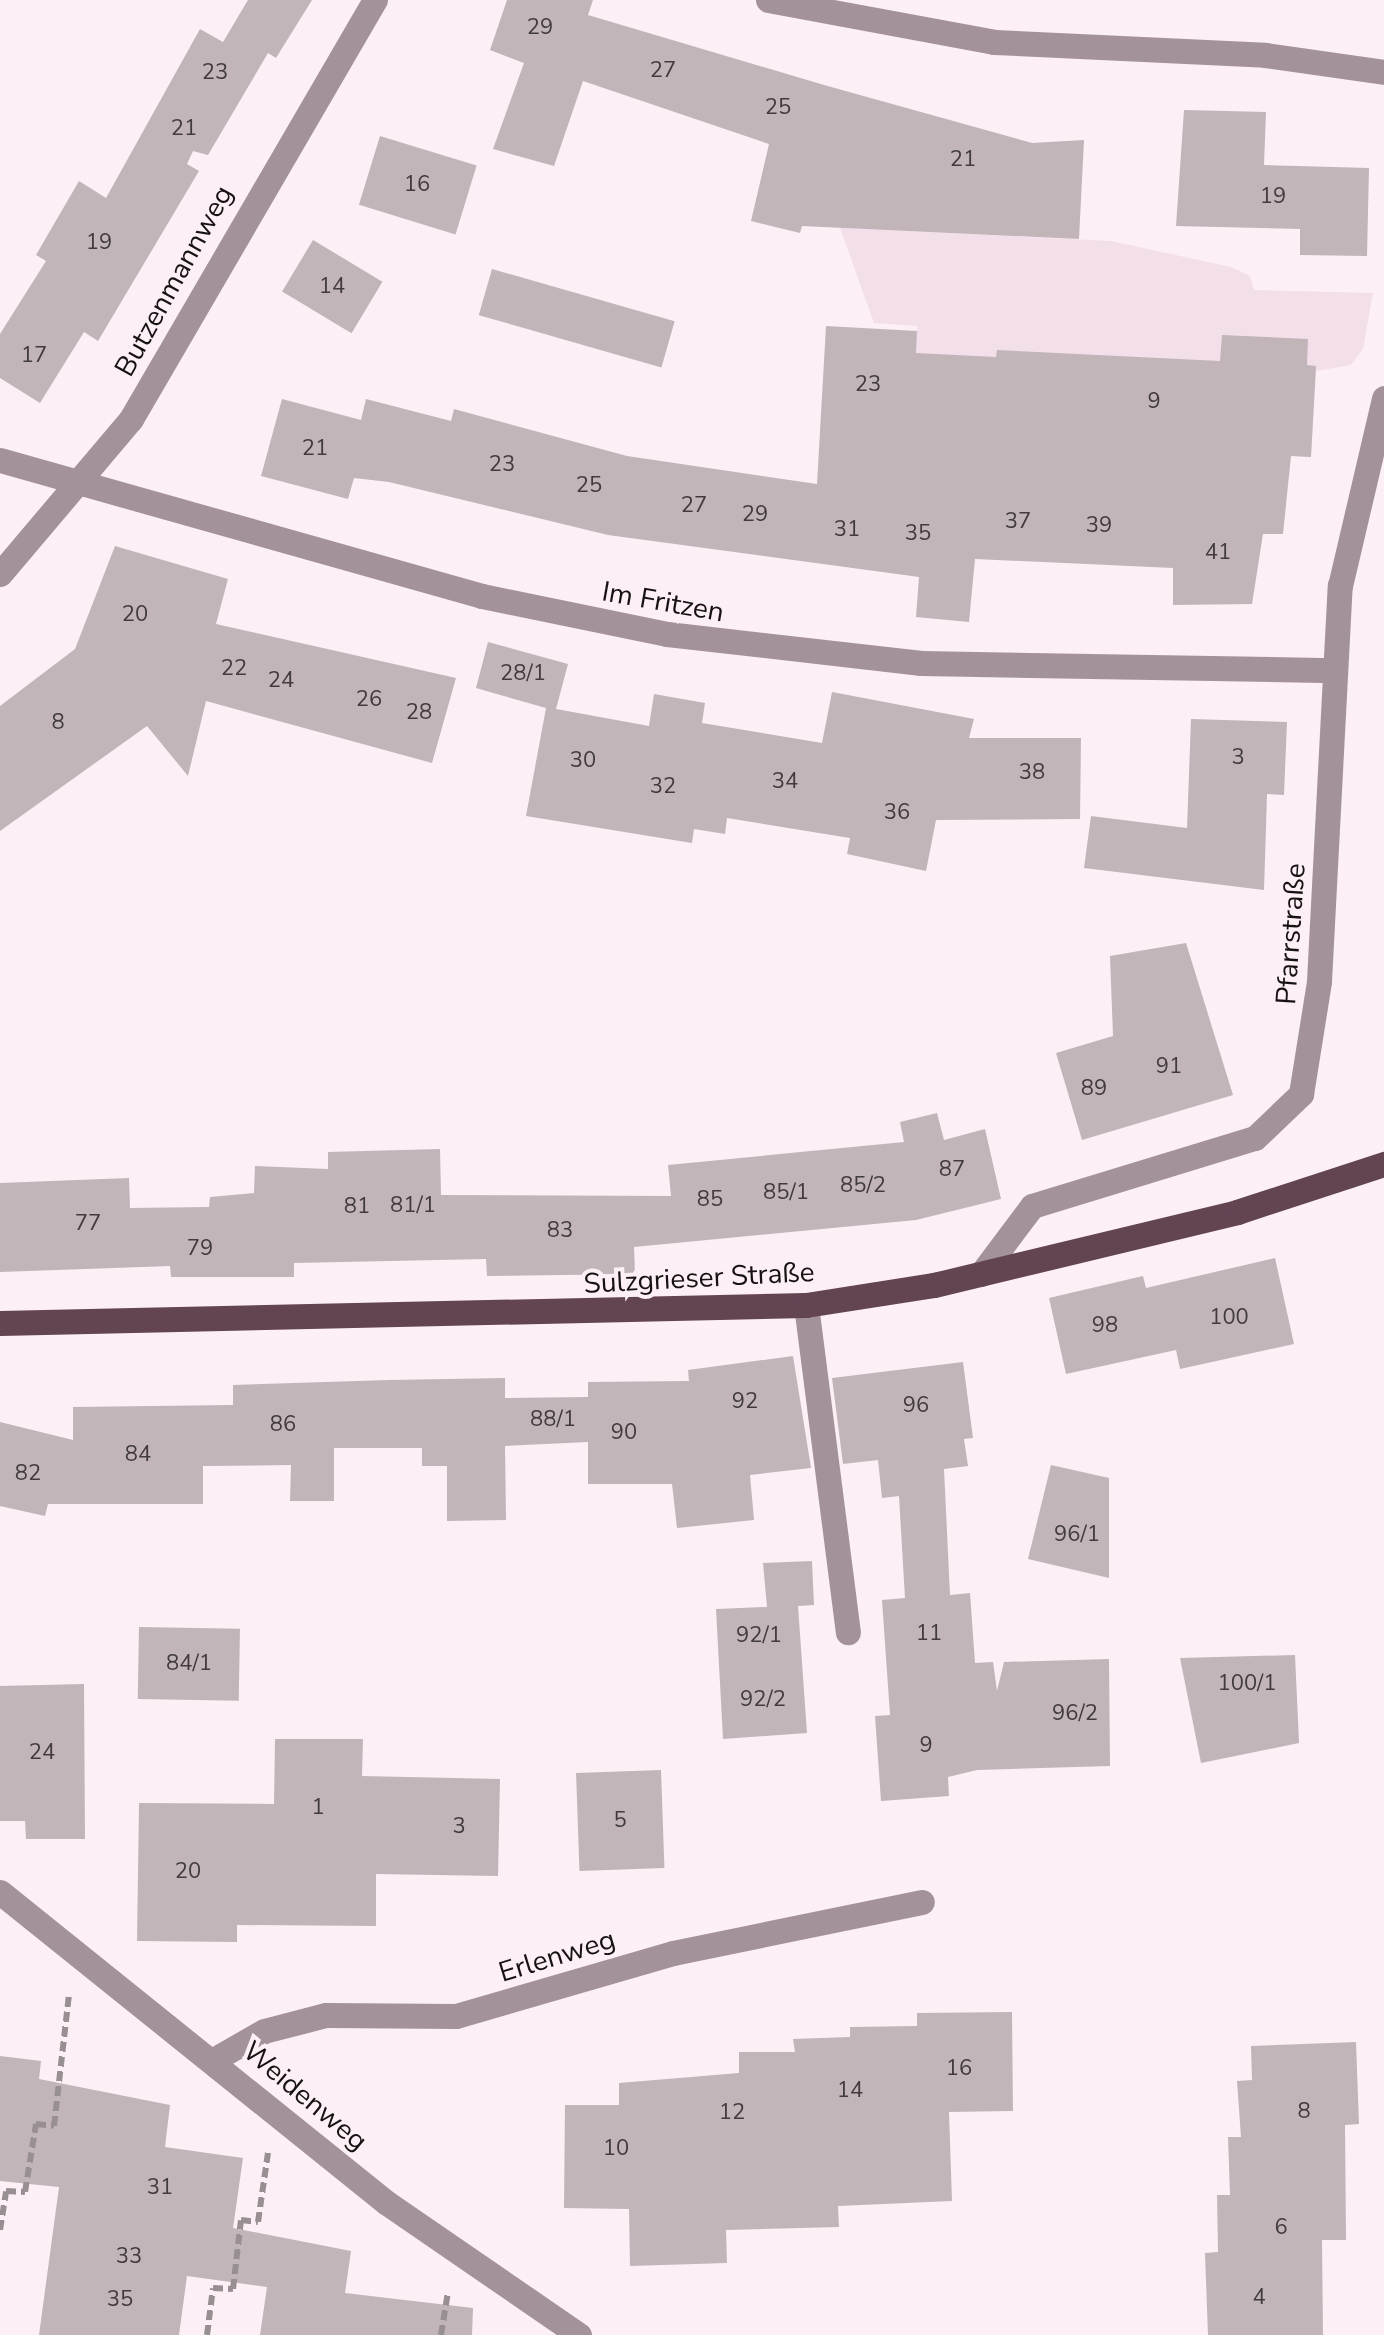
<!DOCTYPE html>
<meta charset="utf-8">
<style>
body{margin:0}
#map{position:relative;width:1384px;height:2335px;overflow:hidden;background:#fceff5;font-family:"Nunito Sans",sans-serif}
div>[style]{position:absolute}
.built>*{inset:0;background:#f3dfe9}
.building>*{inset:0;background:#c1b5ba;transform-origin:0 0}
.path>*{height:6px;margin-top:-3px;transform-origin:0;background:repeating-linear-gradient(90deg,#988f93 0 10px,transparent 0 15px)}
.minor>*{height:25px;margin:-12.5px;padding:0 12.5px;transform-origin:12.5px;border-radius:12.5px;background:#a4929b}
.major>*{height:25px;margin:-12.5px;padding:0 12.5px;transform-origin:12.5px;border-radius:12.5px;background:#624453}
span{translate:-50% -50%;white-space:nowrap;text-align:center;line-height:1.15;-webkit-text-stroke:8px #fceff5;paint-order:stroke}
.number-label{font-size:22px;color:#413b3e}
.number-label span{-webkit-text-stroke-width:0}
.street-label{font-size:28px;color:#161214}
</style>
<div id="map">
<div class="built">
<i style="clip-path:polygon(840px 228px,1111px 241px,1231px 267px,1250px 276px,1254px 290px,1373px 293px,1363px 349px,1351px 365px,1316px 371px,1311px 457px,1215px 452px,915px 353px,917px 326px,874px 323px)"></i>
</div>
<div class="building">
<i style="clip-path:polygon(248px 0,312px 0,276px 58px,268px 53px,208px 155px,193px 151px,187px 164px,199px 171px,98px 341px,84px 332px,40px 403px,0 378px,0 334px,46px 261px,36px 255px,79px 181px,106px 198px,200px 29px,223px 42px)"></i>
<i style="clip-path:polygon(507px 0,593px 0,588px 15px,824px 85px,1032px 143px,1084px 140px,1079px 239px,802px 226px,800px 233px,751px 221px,769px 144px,583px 81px,554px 166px,493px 149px,524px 63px,490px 50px)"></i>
<i style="clip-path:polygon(1184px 110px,1266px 112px,1264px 165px,1369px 168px,1367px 256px,1300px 255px,1300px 229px,1176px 226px)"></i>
<i style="left:380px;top:136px;width:101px;height:72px;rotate:17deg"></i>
<i style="left:313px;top:240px;width:81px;height:60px;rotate:31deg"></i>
<i style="left:492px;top:269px;width:190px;height:48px;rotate:16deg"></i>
<i style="clip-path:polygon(826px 326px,917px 331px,916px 353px,996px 357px,997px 350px,1220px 361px,1222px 335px,1308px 339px,1307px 365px,1316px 366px,1311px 457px,1291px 456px,1283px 534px,1263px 534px,1252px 604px,1173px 605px,1173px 568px,975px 559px,969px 622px,916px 617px,919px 577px,608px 535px,389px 482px,354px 478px,348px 499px,261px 476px,282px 399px,361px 420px,366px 399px,451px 421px,454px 409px,627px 456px,817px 484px)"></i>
<i style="clip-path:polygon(115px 546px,228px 579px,216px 624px,456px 678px,432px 763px,206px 701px,188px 776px,147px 726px,0 831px,0 706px,75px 649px)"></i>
<i style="clip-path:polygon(488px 642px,568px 664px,556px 709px,649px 726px,654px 694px,705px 703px,702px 723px,822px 743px,832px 692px,974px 719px,969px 738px,1081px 738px,1080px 819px,936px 820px,926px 871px,847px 854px,850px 838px,727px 818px,725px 834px,694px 829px,692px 843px,526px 816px,546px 708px,476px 688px)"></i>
<i style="clip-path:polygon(1191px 719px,1287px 722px,1284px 795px,1267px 794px,1264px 890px,1084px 868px,1091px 816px,1187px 828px)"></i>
<i style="clip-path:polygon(1186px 943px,1233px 1095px,1082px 1140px,1056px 1053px,1113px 1036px,1110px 956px)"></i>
<i style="clip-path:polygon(937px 1113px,944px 1140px,985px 1129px,1001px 1199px,916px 1220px,634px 1247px,635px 1274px,487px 1276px,486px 1259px,294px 1263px,294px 1277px,171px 1277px,170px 1266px,0 1272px,0 1183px,129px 1178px,130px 1208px,209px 1207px,210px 1197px,254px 1193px,255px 1166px,328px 1169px,328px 1152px,440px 1149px,441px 1195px,671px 1196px,668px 1165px,904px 1142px,900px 1122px)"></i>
<i style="clip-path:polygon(1275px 1258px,1294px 1344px,1180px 1369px,1176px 1350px,1066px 1374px,1049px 1298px,1143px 1276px,1146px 1288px)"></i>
<i style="clip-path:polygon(793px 1356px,811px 1468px,750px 1475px,754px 1520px,677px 1528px,672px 1484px,588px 1484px,588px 1442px,505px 1446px,506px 1520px,447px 1521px,447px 1466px,422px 1466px,422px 1448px,334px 1448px,334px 1501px,290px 1501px,291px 1465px,203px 1466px,203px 1504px,48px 1504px,45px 1516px,0 1506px,0 1422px,73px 1440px,73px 1407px,233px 1405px,233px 1385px,389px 1380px,505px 1378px,505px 1398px,588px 1397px,588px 1382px,689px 1381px,688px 1370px)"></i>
<i style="clip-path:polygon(963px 1362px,973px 1438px,964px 1439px,968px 1466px,944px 1469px,950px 1595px,970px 1593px,975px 1663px,993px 1662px,997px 1691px,1004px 1662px,1109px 1659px,1110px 1766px,977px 1770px,948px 1777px,949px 1796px,881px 1801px,875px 1716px,890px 1715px,882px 1600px,905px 1598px,899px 1496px,882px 1498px,878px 1460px,843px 1464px,832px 1378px)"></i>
<i style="clip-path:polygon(1051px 1465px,1109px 1478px,1109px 1578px,1028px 1559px)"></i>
<i style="clip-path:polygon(812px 1561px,814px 1605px,798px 1606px,807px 1733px,723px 1739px,716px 1609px,767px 1607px,763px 1563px)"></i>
<i style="left:139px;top:1627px;width:101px;height:72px;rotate:1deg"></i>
<i style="clip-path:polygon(1295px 1655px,1299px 1743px,1201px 1763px,1180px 1658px)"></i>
<i style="clip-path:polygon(84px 1684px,85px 1839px,26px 1839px,25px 1821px,0 1821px,0 1686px)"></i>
<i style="clip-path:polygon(275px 1739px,363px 1739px,362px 1776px,500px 1779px,498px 1876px,376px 1874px,376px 1926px,237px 1925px,237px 1942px,137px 1941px,139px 1803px,274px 1804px)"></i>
<i style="left:661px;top:1770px;width:98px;height:85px;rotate:88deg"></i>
<i style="clip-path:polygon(1012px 2012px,1013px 2111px,949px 2112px,952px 2201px,838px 2206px,839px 2227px,726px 2230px,727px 2263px,630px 2266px,629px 2209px,564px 2208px,565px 2105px,619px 2105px,619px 2083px,739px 2073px,739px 2052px,795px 2052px,793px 2039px,850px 2037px,850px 2027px,917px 2026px,917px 2013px)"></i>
<i style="clip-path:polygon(1356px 2042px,1359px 2124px,1345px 2125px,1346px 2240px,1322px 2240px,1323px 2335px,1208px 2335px,1205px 2253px,1218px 2252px,1217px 2195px,1230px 2195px,1228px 2137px,1241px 2137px,1237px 2081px,1252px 2080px,1251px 2046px)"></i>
<i style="clip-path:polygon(0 2056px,41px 2061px,39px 2079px,170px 2105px,165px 2147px,243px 2158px,233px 2228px,351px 2251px,345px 2293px,473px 2308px,472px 2335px,260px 2335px,267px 2287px,187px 2276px,179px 2335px,39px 2335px,59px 2187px,0 2181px)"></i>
</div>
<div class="path">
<i style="left:0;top:2230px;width:39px;rotate:-81deg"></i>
<i style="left:6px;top:2191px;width:19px;rotate:3deg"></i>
<i style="left:25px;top:2192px;width:69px;rotate:-80.8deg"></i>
<i style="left:36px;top:2124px;width:18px;rotate:6deg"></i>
<i style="left:54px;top:2126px;width:132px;rotate:-83.5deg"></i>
<i style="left:207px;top:2335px;width:47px;rotate:-82.7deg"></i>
<i style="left:213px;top:2288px;width:20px;rotate:3deg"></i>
<i style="left:233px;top:2289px;width:69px;rotate:-83.4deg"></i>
<i style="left:241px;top:2220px;width:17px;rotate:7deg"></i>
<i style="left:258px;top:2222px;width:70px;rotate:-81.8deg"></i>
<i style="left:441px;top:2335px;width:44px;rotate:-80.8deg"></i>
</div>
<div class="minor">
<i style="left:768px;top:0;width:230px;rotate:10.5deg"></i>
<i style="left:994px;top:42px;width:271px;rotate:2.7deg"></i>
<i style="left:1265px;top:55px;width:120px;rotate:8.1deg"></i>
<i style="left:0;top:460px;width:501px;rotate:15.76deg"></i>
<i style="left:482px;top:596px;width:189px;rotate:11.6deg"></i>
<i style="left:667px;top:634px;width:256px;rotate:6.5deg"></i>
<i style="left:921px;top:663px;width:414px;rotate:1deg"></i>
<i style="left:0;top:574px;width:203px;rotate:-49.8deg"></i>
<i style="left:131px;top:419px;width:485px;rotate:-59.8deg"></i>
<i style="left:981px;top:1274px;width:85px;rotate:-53.1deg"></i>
<i style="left:1032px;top:1206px;width:233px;rotate:-17deg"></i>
<i style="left:1255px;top:1138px;width:64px;rotate:-43.7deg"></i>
<i style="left:1301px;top:1094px;width:114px;rotate:-80.9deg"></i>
<i style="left:1319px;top:981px;width:396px;rotate:-87deg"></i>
<i style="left:1340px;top:586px;width:193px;rotate:-76.8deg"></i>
<i style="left:806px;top:1305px;width:330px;rotate:82.7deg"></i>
<i style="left:0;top:1892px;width:496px;rotate:38.8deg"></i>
<i style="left:387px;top:2203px;width:233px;rotate:34.5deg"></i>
<i style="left:215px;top:2059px;width:56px;rotate:-29.7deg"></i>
<i style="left:264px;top:2031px;width:64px;rotate:-14.5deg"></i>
<i style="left:326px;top:2015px;width:130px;rotate:0.4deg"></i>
<i style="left:456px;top:2016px;width:226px;rotate:-16.2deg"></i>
<i style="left:673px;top:1953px;width:254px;rotate:-11.6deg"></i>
</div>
<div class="major">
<i style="left:0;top:1323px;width:806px;rotate:-1.28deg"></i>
<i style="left:806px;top:1305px;width:130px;rotate:-8.9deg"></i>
<i style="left:934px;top:1285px;width:312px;rotate:-13.5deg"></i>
<i style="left:1237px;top:1212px;width:155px;rotate:-18.1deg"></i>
</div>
<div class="number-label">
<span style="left:540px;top:28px">29</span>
<span style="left:663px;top:71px">27</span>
<span style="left:215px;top:73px">23</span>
<span style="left:778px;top:108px">25</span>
<span style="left:184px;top:129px">21</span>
<span style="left:963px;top:160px">21</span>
<span style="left:417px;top:185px">16</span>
<span style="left:1273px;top:197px">19</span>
<span style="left:99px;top:243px">19</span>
<span style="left:332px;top:287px">14</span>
<span style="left:34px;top:356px">17</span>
<span style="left:868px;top:385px">23</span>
<span style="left:1154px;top:402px">9</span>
<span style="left:315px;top:449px">21</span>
<span style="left:502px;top:465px">23</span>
<span style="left:589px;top:486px">25</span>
<span style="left:694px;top:506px">27</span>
<span style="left:755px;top:515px">29</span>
<span style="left:1018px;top:522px">37</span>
<span style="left:1099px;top:526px">39</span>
<span style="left:847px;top:530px">31</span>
<span style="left:918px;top:534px">35</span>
<span style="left:1218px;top:553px">41</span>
<span style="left:135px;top:615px">20</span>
<span style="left:234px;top:669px">22</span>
<span style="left:523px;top:674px">28/1</span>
<span style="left:281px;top:681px">24</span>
<span style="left:369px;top:700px">26</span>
<span style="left:419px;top:713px">28</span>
<span style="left:58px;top:723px">8</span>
<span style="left:1238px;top:758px">3</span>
<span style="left:583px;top:761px">30</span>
<span style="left:1032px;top:773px">38</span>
<span style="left:785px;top:782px">34</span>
<span style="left:663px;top:787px">32</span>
<span style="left:897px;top:813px">36</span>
<span style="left:1169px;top:1067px">91</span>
<span style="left:1094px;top:1089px">89</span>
<span style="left:952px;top:1170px">87</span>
<span style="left:863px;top:1186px">85/2</span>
<span style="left:786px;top:1193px">85/1</span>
<span style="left:710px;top:1200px">85</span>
<span style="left:413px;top:1206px">81/1</span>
<span style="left:357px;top:1207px">81</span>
<span style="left:88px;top:1224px">77</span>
<span style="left:560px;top:1231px">83</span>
<span style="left:200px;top:1249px">79</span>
<span style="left:1229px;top:1318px">100</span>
<span style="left:1105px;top:1326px">98</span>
<span style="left:745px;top:1402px">92</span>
<span style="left:916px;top:1406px">96</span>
<span style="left:553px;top:1420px">88/1</span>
<span style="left:283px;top:1425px">86</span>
<span style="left:624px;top:1433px">90</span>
<span style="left:138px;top:1455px">84</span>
<span style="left:28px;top:1474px">82</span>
<span style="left:1077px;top:1535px">96/1</span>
<span style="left:929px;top:1634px">11</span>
<span style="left:759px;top:1636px">92/1</span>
<span style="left:189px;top:1664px">84/1</span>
<span style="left:1247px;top:1684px">100/1</span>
<span style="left:763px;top:1700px">92/2</span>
<span style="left:1075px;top:1714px">96/2</span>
<span style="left:926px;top:1746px">9</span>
<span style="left:42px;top:1753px">24</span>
<span style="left:318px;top:1808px">1</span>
<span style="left:620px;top:1821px">5</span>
<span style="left:459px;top:1827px">3</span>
<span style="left:188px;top:1872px">20</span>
<span style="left:959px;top:2069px">16</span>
<span style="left:850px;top:2091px">14</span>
<span style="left:1304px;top:2112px">8</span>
<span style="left:732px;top:2113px">12</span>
<span style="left:616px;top:2149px">10</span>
<span style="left:160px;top:2188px">31</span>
<span style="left:1281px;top:2228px">6</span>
<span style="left:129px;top:2257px">33</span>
<span style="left:1259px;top:2298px">4</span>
<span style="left:120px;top:2300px">35</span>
</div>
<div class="street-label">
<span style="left:174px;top:281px;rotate:-61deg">Butzenmannweg</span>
<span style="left:663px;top:602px;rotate:10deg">Im Fritzen</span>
<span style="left:1291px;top:934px;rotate:-86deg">Pfarrstraße</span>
<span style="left:699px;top:1278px;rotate:-3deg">Sulzgrieser Straße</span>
<span style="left:557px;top:1956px;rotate:-17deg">Erlenweg</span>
<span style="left:305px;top:2096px;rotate:40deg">Weidenweg</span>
</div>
</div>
